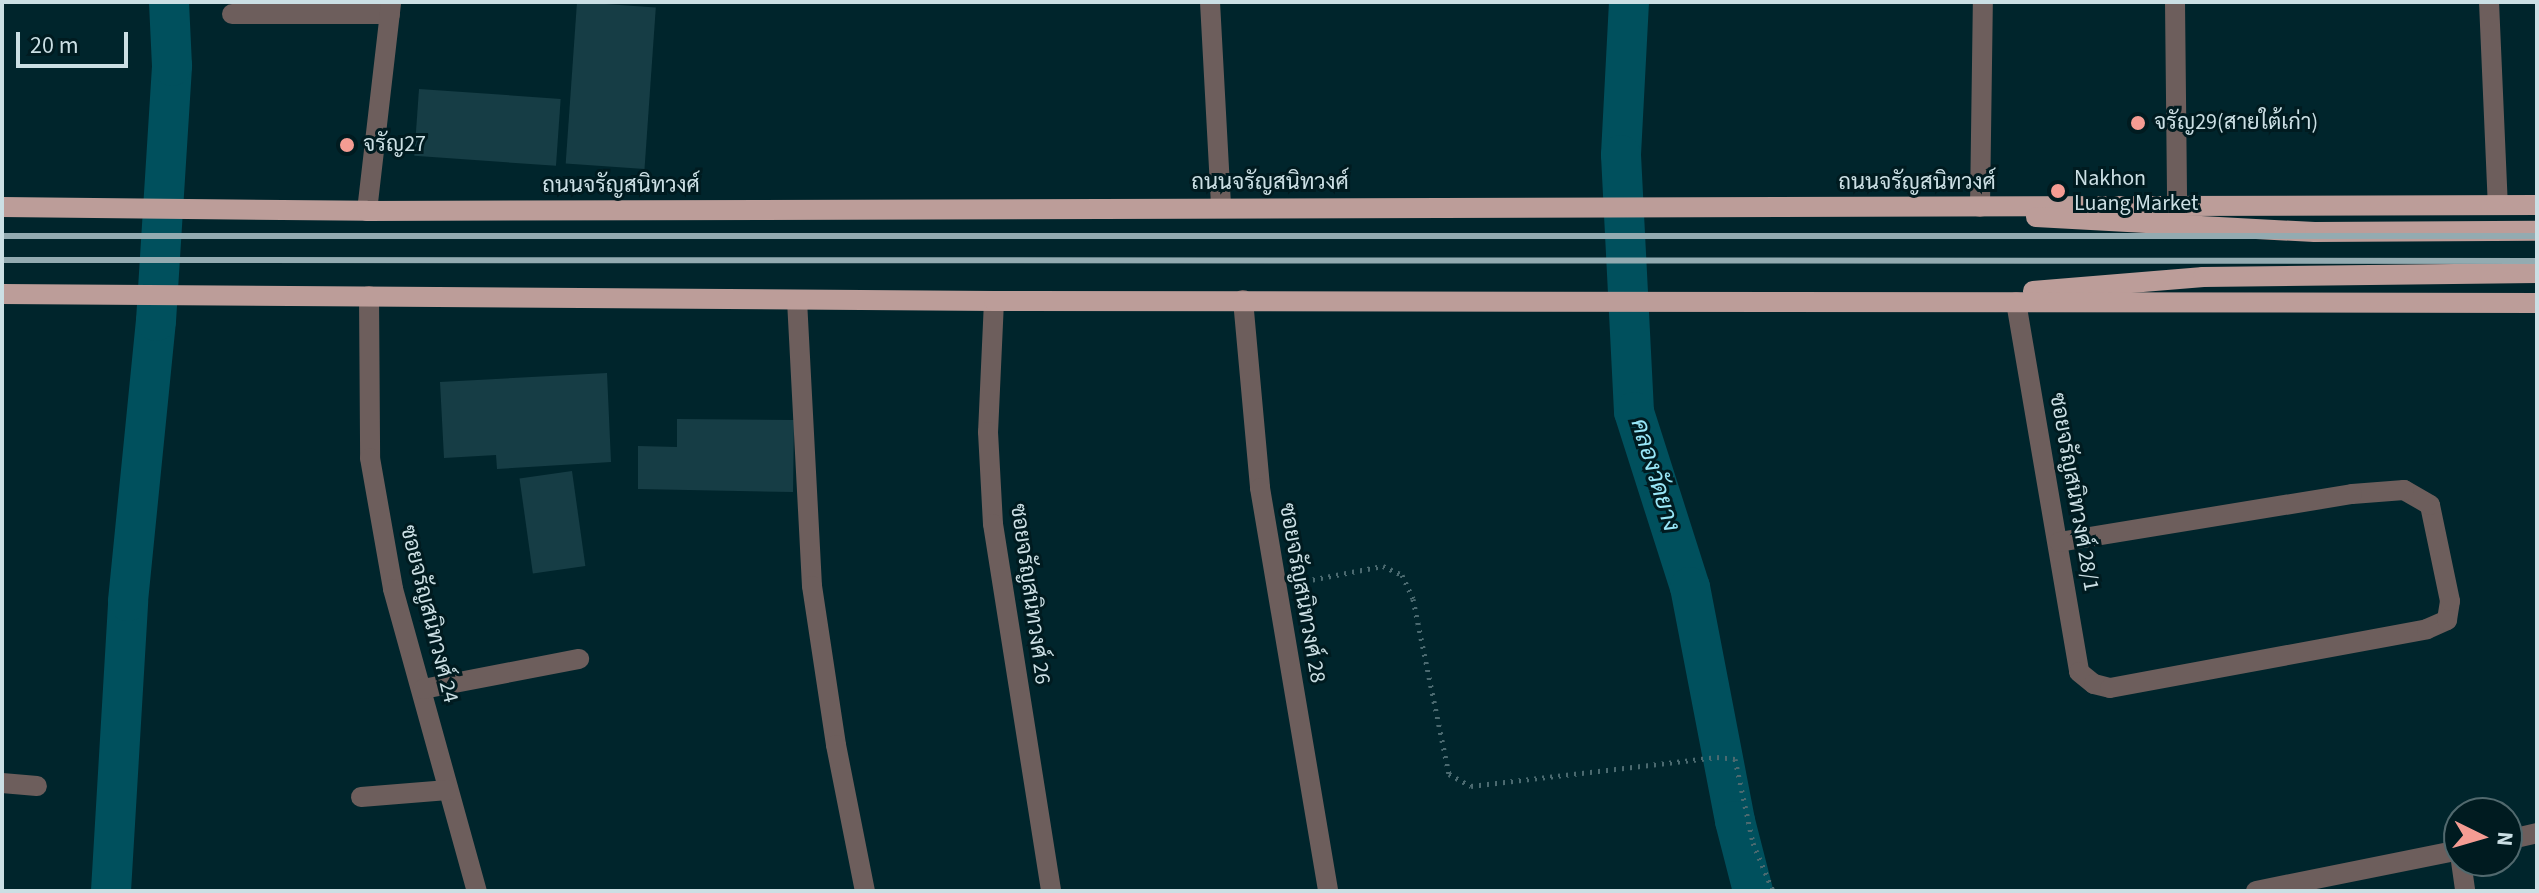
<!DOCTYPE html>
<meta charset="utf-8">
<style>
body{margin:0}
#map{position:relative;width:2539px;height:893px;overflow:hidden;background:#00252c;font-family:"Source Sans 3",Sarabun,sans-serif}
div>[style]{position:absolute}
.canal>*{height:40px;margin:-20px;padding:0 20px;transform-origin:20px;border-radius:20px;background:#00505d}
.building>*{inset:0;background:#163d45;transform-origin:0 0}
.path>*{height:5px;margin-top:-2.5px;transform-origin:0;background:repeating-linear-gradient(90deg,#4b6a70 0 2px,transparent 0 8px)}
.minor>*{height:20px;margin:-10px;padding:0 10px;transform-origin:10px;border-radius:10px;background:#6d5e5c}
.major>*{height:20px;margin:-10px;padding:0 10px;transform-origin:10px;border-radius:10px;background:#bc9d99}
.rail>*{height:6px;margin:-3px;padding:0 3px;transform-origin:3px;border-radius:3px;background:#93abb1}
.dots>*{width:22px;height:22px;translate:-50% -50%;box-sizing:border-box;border:4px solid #001b20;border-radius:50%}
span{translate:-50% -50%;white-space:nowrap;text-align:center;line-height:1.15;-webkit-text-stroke:6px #001b20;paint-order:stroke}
.poi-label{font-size:22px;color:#cbdfe4}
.left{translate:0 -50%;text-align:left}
.street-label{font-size:22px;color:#cbdfe4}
.water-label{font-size:24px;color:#99e7f8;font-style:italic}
.frame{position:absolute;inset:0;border:4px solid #cbdfe4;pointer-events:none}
.north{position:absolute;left:2443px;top:797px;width:80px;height:80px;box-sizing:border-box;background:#001b20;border:2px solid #51696e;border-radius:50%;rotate:95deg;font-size:22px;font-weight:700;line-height:32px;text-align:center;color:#cbdfe4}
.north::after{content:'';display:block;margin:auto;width:28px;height:36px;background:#f59c93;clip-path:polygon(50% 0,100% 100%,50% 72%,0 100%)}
.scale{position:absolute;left:16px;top:32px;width:112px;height:36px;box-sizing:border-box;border:4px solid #cbdfe4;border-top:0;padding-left:10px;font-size:24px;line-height:28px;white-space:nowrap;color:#cbdfe4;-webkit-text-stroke:6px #001b20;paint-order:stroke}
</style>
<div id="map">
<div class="canal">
<i style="left:1629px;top:2px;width:153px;rotate:93deg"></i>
<i style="left:1621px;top:155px;width:257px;rotate:87.1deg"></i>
<i style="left:1634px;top:412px;width:184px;rotate:72.3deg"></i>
<i style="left:1690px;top:587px;width:238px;rotate:79.1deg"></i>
<i style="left:1735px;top:821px;width:72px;rotate:75.6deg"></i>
<i style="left:111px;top:891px;width:290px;rotate:-86.6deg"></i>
<i style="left:128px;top:601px;width:281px;rotate:-84.3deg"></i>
<i style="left:156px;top:321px;width:256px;rotate:-86.4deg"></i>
<i style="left:172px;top:66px;width:64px;rotate:-92.7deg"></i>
</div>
<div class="building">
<i style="left:577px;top:2px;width:79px;height:162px;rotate:4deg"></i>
<i style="left:419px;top:89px;width:142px;height:67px;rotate:4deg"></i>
<i style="clip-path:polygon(607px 373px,611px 462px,497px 469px,496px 455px,444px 458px,440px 382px)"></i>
<i style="clip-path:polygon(677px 419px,794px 420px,793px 492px,638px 489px,638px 446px,677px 447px)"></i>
<i style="left:572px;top:471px;width:96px;height:53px;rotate:82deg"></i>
</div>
<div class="path">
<i style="left:1305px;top:581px;width:79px;rotate:-10.9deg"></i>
<i style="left:1383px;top:566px;width:21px;rotate:25deg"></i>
<i style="left:1402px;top:575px;width:26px;rotate:65deg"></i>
<i style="left:1413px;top:599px;width:179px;rotate:78.4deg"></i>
<i style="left:1449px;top:774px;width:25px;rotate:29deg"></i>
<i style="left:1471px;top:786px;width:248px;rotate:-6.7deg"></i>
<i style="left:1717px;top:757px;width:18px;rotate:6deg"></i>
<i style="left:1735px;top:759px;width:86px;rotate:77.9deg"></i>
<i style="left:1753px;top:843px;width:52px;rotate:67.4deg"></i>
</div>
<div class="minor">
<i style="left:1210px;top:2px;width:205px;rotate:86.9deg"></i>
<i style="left:2175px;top:2px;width:202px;rotate:89.4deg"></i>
<i style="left:2489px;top:2px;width:203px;rotate:87.5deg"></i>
<i style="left:232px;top:14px;width:158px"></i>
<i style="left:1980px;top:207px;width:204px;rotate:-89.2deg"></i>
<i style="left:367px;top:211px;width:210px;rotate:-83.4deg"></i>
<i style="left:369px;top:296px;width:162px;rotate:89.6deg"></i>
<i style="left:370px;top:458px;width:133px;rotate:80deg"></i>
<i style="left:393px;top:589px;width:313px;rotate:74.5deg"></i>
<i style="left:797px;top:300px;width:286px;rotate:87deg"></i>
<i style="left:812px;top:586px;width:161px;rotate:81.4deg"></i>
<i style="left:836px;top:745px;width:149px;rotate:78.8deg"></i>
<i style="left:1243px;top:300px;width:189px;rotate:84.8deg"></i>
<i style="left:1260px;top:488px;width:409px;rotate:80.4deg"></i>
<i style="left:994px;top:301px;width:131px;rotate:92.6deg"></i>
<i style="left:988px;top:432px;width:92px;rotate:86.9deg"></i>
<i style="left:993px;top:524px;width:372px;rotate:81deg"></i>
<i style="left:2016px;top:302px;width:375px;rotate:80.3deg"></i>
<i style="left:2079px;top:672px;width:19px;rotate:39deg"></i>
<i style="left:2094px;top:684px;width:16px;rotate:14deg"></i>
<i style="left:2110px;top:688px;width:322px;rotate:-10.5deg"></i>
<i style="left:2427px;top:629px;width:22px;rotate:-24deg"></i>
<i style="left:2447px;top:620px;width:19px;rotate:-81deg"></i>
<i style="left:2450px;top:601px;width:98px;rotate:-101.8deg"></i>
<i style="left:2430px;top:505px;width:30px;rotate:-150deg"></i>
<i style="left:2404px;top:490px;width:52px;rotate:175.6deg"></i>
<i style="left:2352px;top:494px;width:297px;rotate:170.7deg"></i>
<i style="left:423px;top:689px;width:159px;rotate:-10.9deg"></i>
<i style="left:2px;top:783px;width:35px;rotate:5deg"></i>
<i style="left:361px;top:797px;width:87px;rotate:-4.6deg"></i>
<i style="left:2507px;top:840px;width:31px;rotate:-13deg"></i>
<i style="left:2461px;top:861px;width:30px;rotate:82deg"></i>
<i style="left:2256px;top:891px;width:207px;rotate:-11.4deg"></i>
</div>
<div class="major">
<i style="left:2px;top:207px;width:365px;rotate:0.6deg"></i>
<i style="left:367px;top:211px;width:2170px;rotate:-0.16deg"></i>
<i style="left:2036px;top:217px;width:279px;rotate:3.1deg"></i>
<i style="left:2315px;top:232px;width:222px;rotate:-0.3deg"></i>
<i style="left:2033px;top:291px;width:171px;rotate:-4.7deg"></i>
<i style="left:2203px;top:277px;width:334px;rotate:-0.7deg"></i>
<i style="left:2px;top:294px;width:992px;rotate:0.4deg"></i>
<i style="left:994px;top:301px;width:1543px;rotate:0.07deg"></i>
</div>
<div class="rail">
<i style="left:2px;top:236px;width:2535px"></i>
<i style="left:2px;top:260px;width:2535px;rotate:0.02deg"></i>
</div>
<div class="dots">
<i style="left:2138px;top:123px;background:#f59c93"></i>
<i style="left:347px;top:145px;background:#f59c93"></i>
<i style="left:2058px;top:191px;background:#f59c93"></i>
</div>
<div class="poi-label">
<span class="left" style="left:2154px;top:123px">จรัญ29(สายใต้เก่า)</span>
<span class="left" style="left:363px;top:145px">จรัญ27</span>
<span class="left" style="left:2074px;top:191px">Nakhon<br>Luang Market</span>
</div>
<div class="street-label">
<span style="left:1270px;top:183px">ถนนจรัญสนิทวงศ์</span>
<span style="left:1917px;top:183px">ถนนจรัญสนิทวงศ์</span>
<span style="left:621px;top:186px">ถนนจรัญสนิทวงศ์</span>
<span style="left:2074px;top:492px;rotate:80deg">ซอยจรัญสนิทวงศ์ 28/1</span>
<span style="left:1302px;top:593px;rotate:80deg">ซอยจรัญสนิทวงศ์ 28</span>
<span style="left:1030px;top:594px;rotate:82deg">ซอยจรัญสนิทวงศ์ 26</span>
<span style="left:429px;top:614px;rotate:76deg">ซอยจรัญสนิทวงศ์ 24</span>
</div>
<div class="water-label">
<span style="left:1655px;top:475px;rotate:73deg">คลองวัดยาง</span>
</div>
<div class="frame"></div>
<div class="north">N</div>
<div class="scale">20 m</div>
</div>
